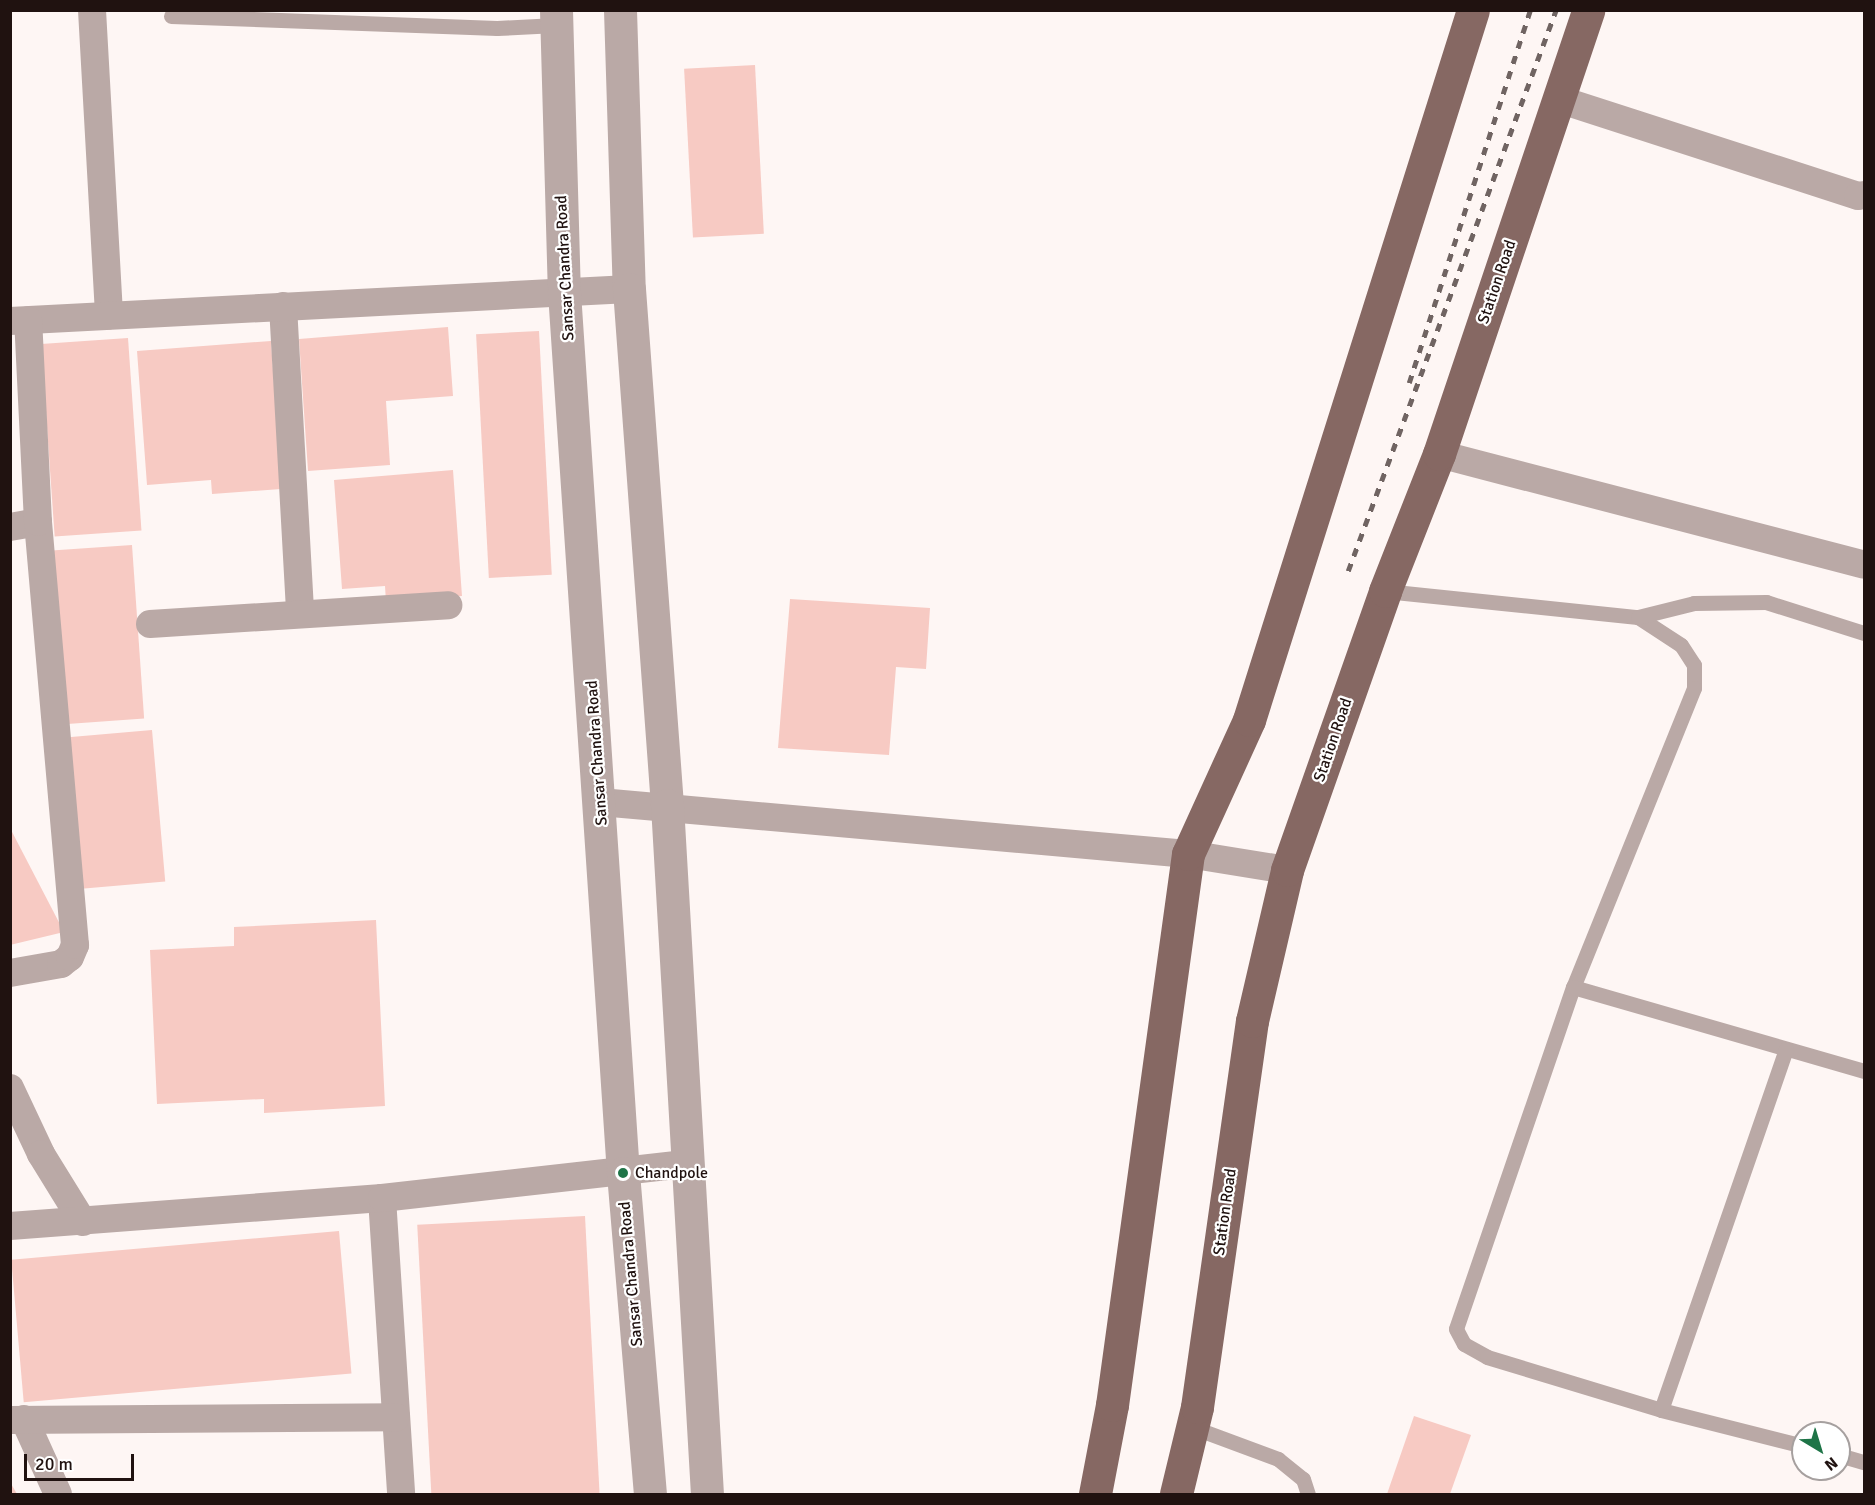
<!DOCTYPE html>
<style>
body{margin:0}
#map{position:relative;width:1875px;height:1505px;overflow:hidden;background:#fef6f4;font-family:Signika,sans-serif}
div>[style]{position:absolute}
.building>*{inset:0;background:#f7cac3;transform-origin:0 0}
.service>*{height:15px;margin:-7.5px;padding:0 7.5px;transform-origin:7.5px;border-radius:7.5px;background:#baa9a6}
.minor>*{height:28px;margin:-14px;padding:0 14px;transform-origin:14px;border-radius:14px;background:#baa9a6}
.tertiary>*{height:33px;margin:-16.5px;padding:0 16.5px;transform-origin:16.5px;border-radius:16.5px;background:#baa9a6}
.primary>*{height:33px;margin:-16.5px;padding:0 16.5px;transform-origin:16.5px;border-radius:16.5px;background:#866863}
.rail>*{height:4.5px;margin-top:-2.25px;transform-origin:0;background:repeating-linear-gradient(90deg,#706462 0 8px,transparent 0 16px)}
.dots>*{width:16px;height:16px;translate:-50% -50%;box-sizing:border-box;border:3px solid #fff;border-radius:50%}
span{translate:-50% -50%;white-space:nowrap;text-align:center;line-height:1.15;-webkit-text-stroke:4.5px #fff;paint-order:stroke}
.street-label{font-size:16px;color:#201210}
.poi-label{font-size:16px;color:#201210}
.left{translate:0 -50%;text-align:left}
.frame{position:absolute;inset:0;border:12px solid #201210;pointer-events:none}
.north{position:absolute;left:1791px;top:1421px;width:60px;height:60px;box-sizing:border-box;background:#fff;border:2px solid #a6a09f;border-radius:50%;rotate:142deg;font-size:16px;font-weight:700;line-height:24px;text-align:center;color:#201210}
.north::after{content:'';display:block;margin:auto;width:21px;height:27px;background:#1e7447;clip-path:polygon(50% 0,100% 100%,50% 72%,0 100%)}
.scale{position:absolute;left:24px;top:1454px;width:110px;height:27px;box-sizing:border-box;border:3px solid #201210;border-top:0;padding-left:8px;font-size:18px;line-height:21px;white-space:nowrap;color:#201210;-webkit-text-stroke:4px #fff;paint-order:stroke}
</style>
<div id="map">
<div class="building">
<i style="left:755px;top:65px;width:169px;height:71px;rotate:87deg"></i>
<i style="clip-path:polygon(448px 327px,453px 396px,386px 401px,390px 465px,308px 471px,299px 339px)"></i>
<i style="left:539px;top:331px;width:244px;height:63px;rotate:87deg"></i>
<i style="left:128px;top:338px;width:193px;height:87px;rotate:86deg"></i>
<i style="clip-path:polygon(271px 341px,281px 489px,212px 494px,211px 480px,147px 485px,137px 351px)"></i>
<i style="clip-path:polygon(453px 470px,462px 596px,386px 602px,385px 586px,342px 589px,334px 480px)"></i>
<i style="left:132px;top:545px;width:174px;height:84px;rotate:86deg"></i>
<i style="clip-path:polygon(790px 599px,930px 608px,926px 669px,896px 667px,889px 755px,778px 748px)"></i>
<i style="left:152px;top:730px;width:152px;height:84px;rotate:85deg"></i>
<i style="clip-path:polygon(10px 828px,64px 932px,10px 945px)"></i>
<i style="clip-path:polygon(376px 920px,385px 1106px,264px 1113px,264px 1099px,157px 1104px,150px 950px,234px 946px,234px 927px)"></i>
<i style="left:585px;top:1216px;width:278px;height:168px;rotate:87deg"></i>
<i style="left:339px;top:1231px;width:143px;height:329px;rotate:85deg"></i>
<i style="clip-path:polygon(1414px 1416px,1471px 1435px,1450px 1494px,1387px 1494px)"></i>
<i style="clip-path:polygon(10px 1482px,17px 1494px,10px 1494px)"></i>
</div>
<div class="service">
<i style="left:171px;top:16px;width:326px;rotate:2.1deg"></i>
<i style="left:497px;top:28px;width:59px;rotate:-2.9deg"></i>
<i style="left:1385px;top:591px;width:254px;rotate:5.9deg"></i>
<i style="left:1638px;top:617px;width:51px;rotate:33.1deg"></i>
<i style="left:1681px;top:645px;width:24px;rotate:57deg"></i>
<i style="left:1694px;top:665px;width:23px;rotate:90deg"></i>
<i style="left:1694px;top:688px;width:323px;rotate:112deg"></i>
<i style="left:1573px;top:987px;width:361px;rotate:108.9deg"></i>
<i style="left:1456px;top:1329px;width:17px;rotate:62deg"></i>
<i style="left:1464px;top:1344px;width:26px;rotate:29deg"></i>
<i style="left:1487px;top:1357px;width:182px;rotate:16.9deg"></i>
<i style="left:1661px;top:1410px;width:146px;rotate:14.2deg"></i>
<i style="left:1638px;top:617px;width:58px;rotate:-14deg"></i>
<i style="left:1694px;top:603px;width:72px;rotate:-0.8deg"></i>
<i style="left:1766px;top:602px;width:103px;rotate:17.6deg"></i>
<i style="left:1573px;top:987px;width:303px;rotate:16.1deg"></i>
<i style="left:1661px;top:1410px;width:382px;rotate:-70.9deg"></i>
<i style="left:1192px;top:1427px;width:92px;rotate:20.4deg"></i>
<i style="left:1278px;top:1459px;width:32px;rotate:39deg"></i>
<i style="left:1303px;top:1479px;width:16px;rotate:72deg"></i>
<i style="left:1839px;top:1455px;width:26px;rotate:16deg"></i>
</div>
<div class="minor">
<i style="left:92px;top:10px;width:306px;rotate:86.8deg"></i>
<i style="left:1558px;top:99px;width:315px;rotate:17.9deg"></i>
<i style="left:1858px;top:196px;width:6px;rotate:-9deg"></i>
<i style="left:283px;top:306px;width:307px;rotate:86.8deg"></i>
<i style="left:10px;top:321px;width:620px;rotate:-2.96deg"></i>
<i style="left:1439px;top:454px;width:439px;rotate:14.6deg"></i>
<i style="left:10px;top:527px;width:28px;rotate:-10deg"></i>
<i style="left:150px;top:624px;width:299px;rotate:-3.6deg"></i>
<i style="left:600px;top:802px;width:590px;rotate:5.05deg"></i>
<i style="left:1188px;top:854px;width:100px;rotate:9.2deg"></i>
<i style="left:10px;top:973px;width:52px;rotate:-10deg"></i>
<i style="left:61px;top:964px;width:11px;rotate:-38deg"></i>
<i style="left:70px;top:957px;width:13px;rotate:-67deg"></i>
<i style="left:75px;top:945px;width:425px;rotate:-95deg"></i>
<i style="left:38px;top:522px;width:202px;rotate:-92.8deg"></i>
<i style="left:10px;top:1088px;width:73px;rotate:64.8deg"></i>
<i style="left:41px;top:1154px;width:80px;rotate:58.3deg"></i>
<i style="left:382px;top:1198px;width:297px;rotate:86.3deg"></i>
<i style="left:10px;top:1226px;width:373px;rotate:-4.3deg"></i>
<i style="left:382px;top:1198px;width:307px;rotate:-6.4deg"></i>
<i style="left:24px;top:1419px;width:82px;rotate:65.6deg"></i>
<i style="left:10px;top:1420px;width:386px;rotate:-0.4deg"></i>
</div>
<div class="tertiary">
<i style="left:556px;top:10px;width:282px;rotate:88.4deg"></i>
<i style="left:564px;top:292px;width:883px;rotate:86.17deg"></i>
<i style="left:623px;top:1173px;width:322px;rotate:85.2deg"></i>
<i style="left:620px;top:10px;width:279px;rotate:88.2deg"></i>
<i style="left:629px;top:289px;width:517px;rotate:85.79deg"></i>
<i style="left:667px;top:805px;width:690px;rotate:86.68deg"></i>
</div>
<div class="primary">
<i style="left:1095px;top:1494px;width:91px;rotate:-79.2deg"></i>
<i style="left:1112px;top:1405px;width:556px;rotate:-82.15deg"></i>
<i style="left:1188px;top:854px;width:147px;rotate:-65.5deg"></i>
<i style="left:1249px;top:720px;width:744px;rotate:-72.49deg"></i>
<i style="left:1176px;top:1494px;width:89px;rotate:-76.4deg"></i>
<i style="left:1197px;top:1407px;width:390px;rotate:-81.9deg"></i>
<i style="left:1252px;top:1021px;width:155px;rotate:-76.9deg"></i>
<i style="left:1287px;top:870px;width:296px;rotate:-70.6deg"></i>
<i style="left:1385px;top:591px;width:147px;rotate:-68.5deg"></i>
<i style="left:1439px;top:454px;width:468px;rotate:-71.4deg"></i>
</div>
<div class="rail">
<i style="left:1409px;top:383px;width:392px;rotate:-72deg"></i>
<i style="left:1348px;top:571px;width:598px;rotate:-69.66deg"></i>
</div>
<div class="dots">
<i style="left:623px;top:1173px;background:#1e7447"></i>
</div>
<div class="street-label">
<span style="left:565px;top:268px;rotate:-93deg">Sansar Chandra Road</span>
<span style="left:1497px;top:282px;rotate:-71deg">Station Road</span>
<span style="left:1333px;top:740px;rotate:-71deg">Station Road</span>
<span style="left:597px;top:753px;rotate:-94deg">Sansar Chandra Road</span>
<span style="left:1225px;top:1212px;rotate:-82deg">Station Road</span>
<span style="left:631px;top:1274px;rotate:-95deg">Sansar Chandra Road</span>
</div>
<div class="poi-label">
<span class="left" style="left:635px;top:1173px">Chandpole</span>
</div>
<div class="frame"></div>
<div class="north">N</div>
<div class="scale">20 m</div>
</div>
